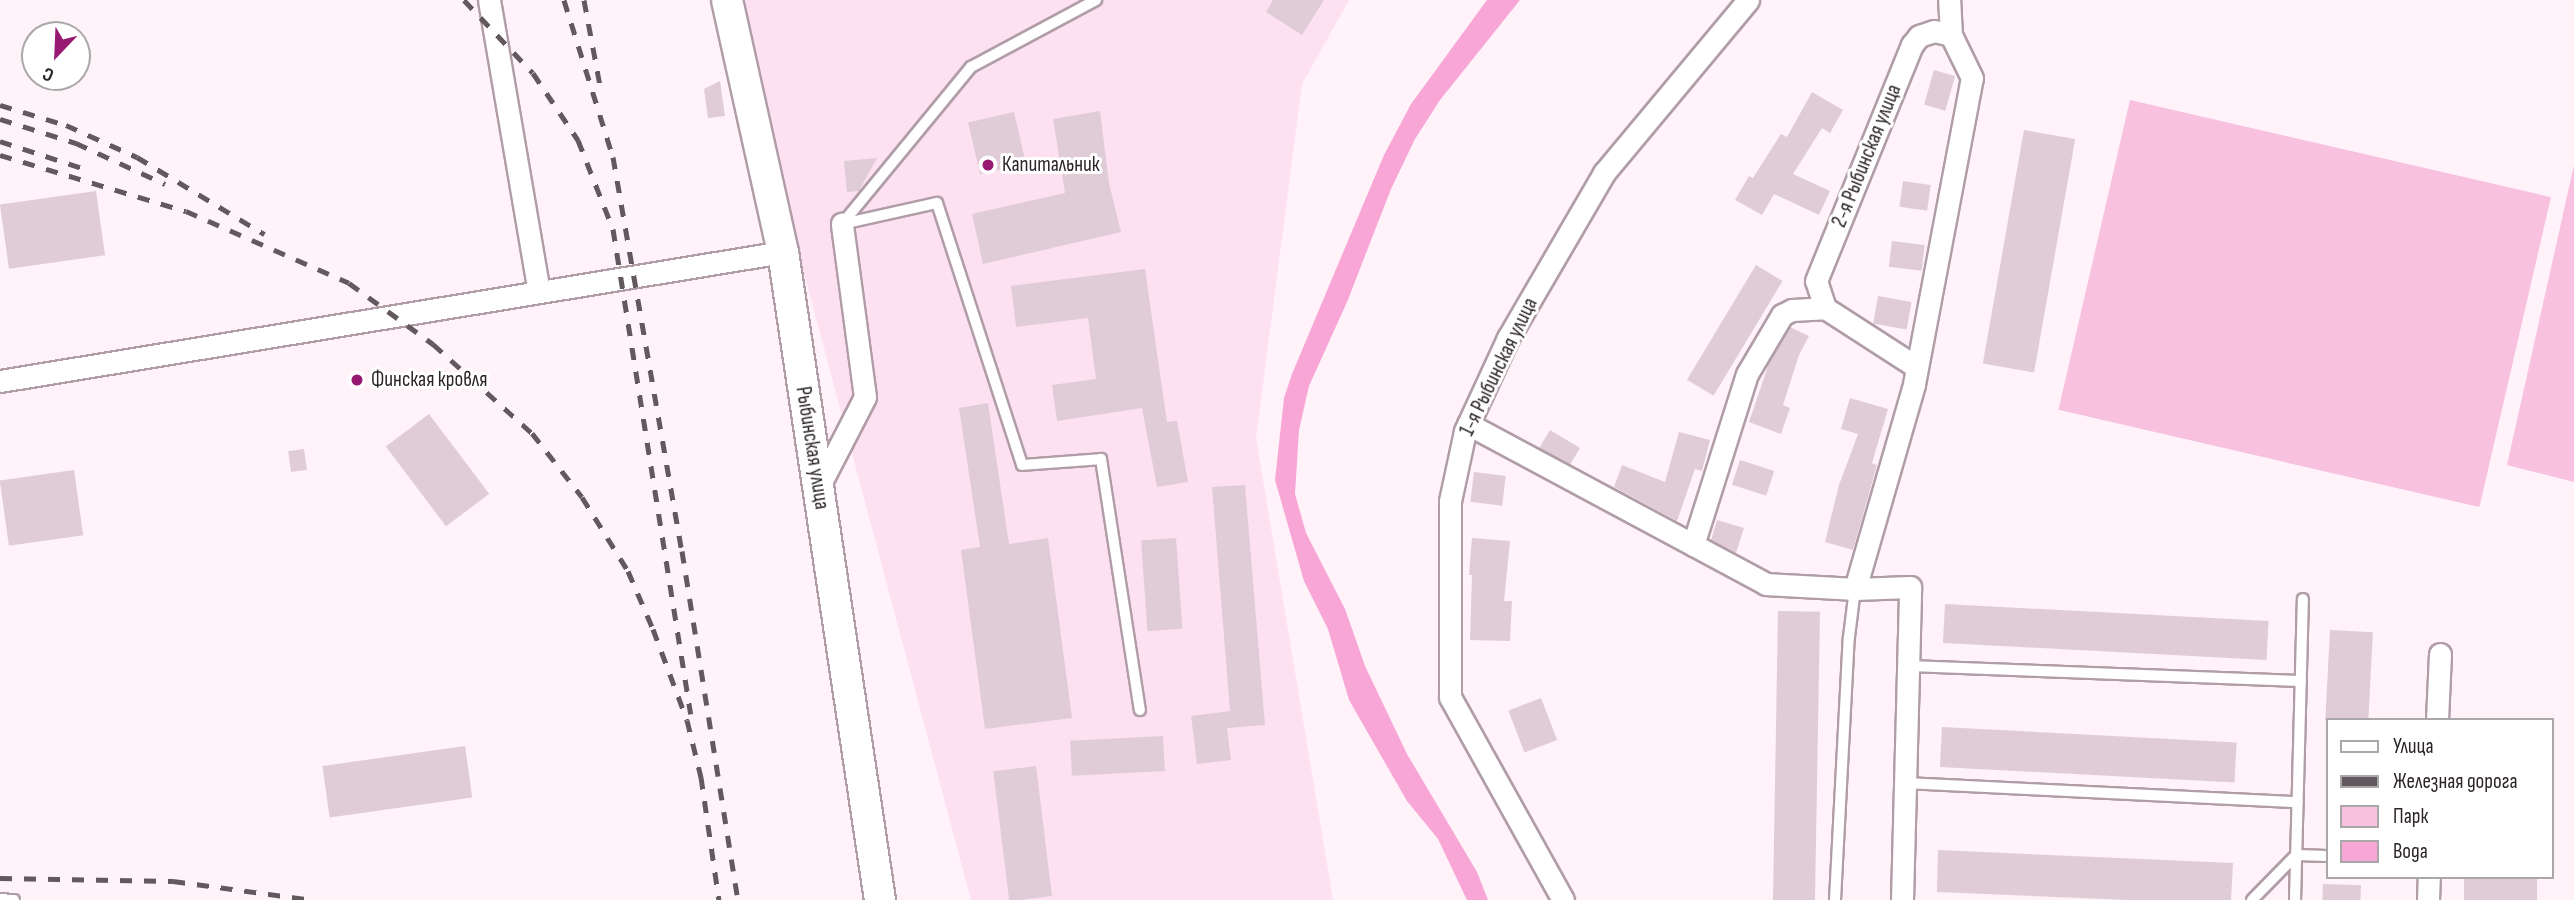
<!DOCTYPE html>
<meta charset="utf-8">
<style>
body{margin:0}
#map{position:relative;width:2574px;height:900px;overflow:hidden;background:#fff2f9;font-family:"Sofia Sans Condensed",sans-serif}
div>[style]{position:absolute}
.built>*{inset:0;background:#fde1f0}
.green>*{inset:0;background:#f8c1e0;transform-origin:0 0}
.water>*{inset:0;background:#f8a6d6}
.building>*{inset:0;background:#e0ccd7;transform-origin:0 0}
.roads{filter:drop-shadow(2px 0 #b09da7) drop-shadow(-2px 0 #b09da7) drop-shadow(0 2px #b09da7) drop-shadow(0 -2px #b09da7)}
.lane>*{height:10px;margin:-5px;padding:0 5px;transform-origin:5px;border-radius:5px;background:#fff}
.street>*{height:21px;margin:-10.5px;padding:0 10.5px;transform-origin:10.5px;border-radius:10.5px;background:#fff}
.secondary>*{height:30px;margin:-15px;padding:0 15px;transform-origin:15px;border-radius:15px;background:#fff}
.rail>*{height:5px;margin-top:-2.5px;transform-origin:0;background:repeating-linear-gradient(90deg,#62595e 0 12px,transparent 0 24px)}
.dots>*{width:19px;height:19px;translate:-50% -50%;box-sizing:border-box;border:4px solid #fff;border-radius:50%}
span{translate:-50% -50%;white-space:nowrap;text-align:center;line-height:1.15;-webkit-text-stroke:6px #fff;paint-order:stroke}
.street-label{font-size:21px;color:#2b2428}
.poi-label{font-size:21px;color:#2b2428}
.left{translate:0 -50%;text-align:left}
.legend{position:absolute;left:2326px;top:718px;width:228px;height:161px;box-sizing:border-box;background:#fff;border:2px solid #aaa7a9;margin:0;padding:9px 12px;list-style:none;font-size:21px;color:#2b2428}
.legend li{display:flex;align-items:center;gap:14px;height:35px}
.legend b{width:35px;border:2px solid #aaa7a9}
.north{position:absolute;left:21px;top:21px;width:70px;height:70px;box-sizing:border-box;background:#fff;border:2px solid #aaa7a9;border-radius:50%;rotate:203deg;font-size:19px;font-weight:700;line-height:28px;text-align:center;color:#2b2428}
.north::after{content:'';display:block;margin:auto;width:24px;height:32px;background:#981971;clip-path:polygon(50% 0,100% 100%,50% 72%,0 100%)}
</style>
<div id="map">
<div class="built">
<i style="clip-path:polygon(741px 0,1349px 0,1302px 84px,1256px 438px,1333px 900px,971px 900px,795px 239px)"></i>
</div>
<div class="green">
<i style="left:2130px;top:100px;width:432px;height:318px;rotate:13deg"></i>
<i style="clip-path:polygon(2574px 165px,2574px 482px,2507px 465px)"></i>
</div>
<div class="water">
<i style="clip-path:polygon(1487px 0,1520px 0,1440px 100px,1415px 139px,1391px 189px,1347px 302px,1309px 386px,1299px 430px,1295px 494px,1306px 533px,1345px 609px,1365px 666px,1407px 754px,1477px 872px,1488px 900px,1467px 900px,1438px 839px,1407px 801px,1349px 700px,1328px 629px,1304px 581px,1275px 480px,1284px 398px,1292px 374px,1384px 155px,1411px 104px)"></i>
</div>
<div class="building">
<i style="clip-path:polygon(1273px 0,1324px 0,1302px 35px,1266px 12px)"></i>
<i style="left:1934px;top:70px;width:22px;height:36px;rotate:16deg"></i>
<i style="clip-path:polygon(720px 81px,725px 116px,708px 118px,704px 89px)"></i>
<i style="clip-path:polygon(1812px 92px,1843px 110px,1830px 133px,1822px 128px,1793px 174px,1830px 191px,1819px 215px,1774px 194px,1762px 215px,1735px 200px,1749px 176px,1753px 178px,1781px 134px,1787px 137px)"></i>
<i style="clip-path:polygon(1100px 111px,1109px 183px,1121px 232px,983px 264px,972px 214px,1065px 193px,1053px 119px)"></i>
<i style="left:1014px;top:112px;width:53px;height:47px;rotate:77deg"></i>
<i style="left:2024px;top:130px;width:52px;height:237px;rotate:10deg"></i>
<i style="clip-path:polygon(877px 158px,859px 191px,847px 192px,844px 161px)"></i>
<i style="left:1903px;top:181px;width:28px;height:26px;rotate:8deg"></i>
<i style="left:96px;top:191px;width:65px;height:97px;rotate:82deg"></i>
<i style="left:1892px;top:241px;width:33px;height:26px;rotate:7deg"></i>
<i style="left:1756px;top:265px;width:31px;height:134px;rotate:31deg"></i>
<i style="clip-path:polygon(1145px 269px,1167px 422px,1177px 421px,1188px 482px,1157px 487px,1142px 408px,1057px 421px,1052px 385px,1096px 379px,1088px 318px,1016px 327px,1011px 286px)"></i>
<i style="left:1878px;top:296px;width:34px;height:28px;rotate:10deg"></i>
<i style="clip-path:polygon(1790px 327px,1809px 336px,1799px 355px,1783px 405px,1790px 408px,1781px 434px,1749px 422px,1769px 363px)"></i>
<i style="clip-path:polygon(1850px 398px,1888px 409px,1872px 463px,1877px 465px,1853px 550px,1825px 542px,1839px 485px,1858px 434px,1841px 429px)"></i>
<i style="clip-path:polygon(988px 403px,1009px 544px,1048px 538px,1072px 718px,985px 729px,961px 550px,980px 547px,959px 408px)"></i>
<i style="left:429px;top:414px;width:100px;height:54px;rotate:53deg"></i>
<i style="left:1550px;top:430px;width:35px;height:21px;rotate:31deg"></i>
<i style="clip-path:polygon(1679px 432px,1710px 440px,1702px 471px,1695px 469px,1677px 521px,1614px 487px,1622px 465px,1665px 482px)"></i>
<i style="left:304px;top:449px;width:21px;height:16px;rotate:82deg"></i>
<i style="left:1740px;top:460px;width:36px;height:26px;rotate:18deg"></i>
<i style="left:74px;top:470px;width:66px;height:75px;rotate:82deg"></i>
<i style="left:1474px;top:472px;width:32px;height:30px;rotate:7deg"></i>
<i style="clip-path:polygon(1245px 485px,1265px 725px,1227px 728px,1231px 760px,1197px 764px,1191px 716px,1230px 711px,1212px 487px)"></i>
<i style="clip-path:polygon(1717px 520px,1744px 528px,1736px 553px,1711px 540px)"></i>
<i style="left:1176px;top:538px;width:91px;height:35px;rotate:86deg"></i>
<i style="clip-path:polygon(1472px 538px,1510px 541px,1504px 601px,1512px 601px,1510px 641px,1470px 640px,1472px 575px,1469px 575px)"></i>
<i style="left:1945px;top:604px;width:324px;height:39px;rotate:3deg"></i>
<i style="left:1778px;top:611px;width:42px;height:289px;rotate:1deg"></i>
<i style="left:2330px;top:630px;width:43px;height:90px;rotate:3deg"></i>
<i style="left:1541px;top:698px;width:45px;height:35px;rotate:69deg"></i>
<i style="left:1942px;top:727px;width:295px;height:40px;rotate:3deg"></i>
<i style="left:1163px;top:736px;width:35px;height:93px;rotate:87deg"></i>
<i style="left:465px;top:746px;width:52px;height:144px;rotate:82deg"></i>
<i style="left:1036px;top:766px;width:131px;height:43px;rotate:83deg"></i>
<i style="clip-path:polygon(1938px 850px,2233px 863px,2231px 900px,2128px 900px,1937px 892px)"></i>
<i style="left:2464px;top:877px;width:73px;height:23px"></i>
<i style="left:2323px;top:884px;width:38px;height:16px;rotate:2deg"></i>
</div>
<div class="roads">
<div class="lane">
<i style="left:842px;top:224px;width:97px;rotate:-12.5deg"></i>
<i style="left:937px;top:203px;width:275px;rotate:72deg"></i>
<i style="left:1022px;top:465px;width:79px;rotate:-4.3deg"></i>
<i style="left:1101px;top:459px;width:254px;rotate:81.2deg"></i>
<i style="left:842px;top:224px;width:203px;rotate:-50.6deg"></i>
<i style="left:971px;top:67px;width:142px;rotate:-28.2deg"></i>
<i style="left:1908px;top:666px;width:393px;rotate:2.2deg"></i>
<i style="left:1905px;top:783px;width:393px;rotate:2.8deg"></i>
<i style="left:0;top:899px;width:14px;rotate:4deg"></i>
<i style="left:1835px;top:900px;width:263px;rotate:-87deg"></i>
<i style="left:1849px;top:637px;width:48px;rotate:-82.9deg"></i>
<i style="left:2252px;top:900px;width:63px;rotate:-45.6deg"></i>
<i style="left:2296px;top:855px;width:31px;rotate:2deg"></i>
<i style="left:2295px;top:900px;width:301px;rotate:-88.5deg"></i>
</div>
<div class="street">
<i style="left:489px;top:0;width:296px;rotate:80.3deg"></i>
<i style="left:1825px;top:308px;width:28px;rotate:-108deg"></i>
<i style="left:1816px;top:281px;width:255px;rotate:-67.9deg"></i>
<i style="left:1912px;top:45px;width:11px;rotate:-52deg"></i>
<i style="left:1919px;top:36px;width:16px;rotate:-18deg"></i>
<i style="left:1934px;top:31px;width:17px;rotate:13deg"></i>
<i style="left:0;top:381px;width:794px;rotate:-9.36deg"></i>
<i style="left:1468px;top:424px;width:338px;rotate:28.2deg"></i>
<i style="left:1766px;top:584px;width:89px;rotate:3.2deg"></i>
<i style="left:818px;top:488px;width:102px;rotate:-62.7deg"></i>
<i style="left:865px;top:397px;width:175px;rotate:-97.6deg"></i>
<i style="left:1693px;top:545px;width:179px;rotate:-72.5deg"></i>
<i style="left:1747px;top:374px;width:69px;rotate:-59.3deg"></i>
<i style="left:1782px;top:315px;width:11px;rotate:-27deg"></i>
<i style="left:1792px;top:310px;width:33px;rotate:-3deg"></i>
<i style="left:1825px;top:308px;width:107px;rotate:32.8deg"></i>
<i style="left:2437px;top:720px;width:66px;rotate:-87.4deg"></i>
<i style="left:1563px;top:900px;width:232px;rotate:-119.1deg"></i>
<i style="left:1450px;top:697px;width:196px;rotate:-90deg"></i>
<i style="left:1450px;top:501px;width:72px;rotate:-77.9deg"></i>
<i style="left:1465px;top:431px;width:102px;rotate:-65.2deg"></i>
<i style="left:1508px;top:338px;width:191px;rotate:-59.8deg"></i>
<i style="left:1604px;top:173px;width:225px;rotate:-50.2deg"></i>
<i style="left:1902px;top:900px;width:313px;rotate:-88.5deg"></i>
<i style="left:1910px;top:587px;width:55px;rotate:177.9deg"></i>
<i style="left:1855px;top:589px;width:213px;rotate:-73.9deg"></i>
<i style="left:1914px;top:384px;width:311px;rotate:-79.3deg"></i>
<i style="left:1972px;top:78px;width:48px;rotate:-116deg"></i>
<i style="left:1951px;top:35px;width:35px;rotate:-93deg"></i>
<i style="left:2428px;top:900px;width:23px;rotate:-88deg"></i>
</div>
<div class="secondary">
<i style="left:727px;top:0;width:258px;rotate:77.5deg"></i>
<i style="left:783px;top:252px;width:655px;rotate:81.49deg"></i>
</div>
</div>
<div class="rail">
<i style="left:464px;top:0;width:100px;rotate:46.6deg"></i>
<i style="left:533px;top:73px;width:81px;rotate:56.1deg"></i>
<i style="left:578px;top:140px;width:96px;rotate:68.5deg"></i>
<i style="left:613px;top:229px;width:491px;rotate:80.9deg"></i>
<i style="left:564px;top:0;width:164px;rotate:72.7deg"></i>
<i style="left:613px;top:157px;width:400px;rotate:80.1deg"></i>
<i style="left:682px;top:551px;width:353px;rotate:80.9deg"></i>
<i style="left:584px;top:0;width:93px;rotate:79.4deg"></i>
<i style="left:0;top:105px;width:69px;rotate:16.9deg"></i>
<i style="left:66px;top:125px;width:78px;rotate:24.3deg"></i>
<i style="left:137px;top:157px;width:149px;rotate:31.2deg"></i>
<i style="left:0;top:119px;width:80px;rotate:17.5deg"></i>
<i style="left:76px;top:143px;width:98px;rotate:24.7deg"></i>
<i style="left:0;top:141px;width:86px;rotate:18.2deg"></i>
<i style="left:0;top:155px;width:194px;rotate:16.8deg"></i>
<i style="left:186px;top:211px;width:178px;rotate:23.8deg"></i>
<i style="left:349px;top:283px;width:104px;rotate:36deg"></i>
<i style="left:433px;top:344px;width:133px;rotate:42deg"></i>
<i style="left:532px;top:433px;width:81px;rotate:52deg"></i>
<i style="left:582px;top:497px;width:87px;rotate:58.1deg"></i>
<i style="left:628px;top:571px;width:63px;rotate:66.7deg"></i>
<i style="left:653px;top:629px;width:97px;rotate:69.5deg"></i>
<i style="left:687px;top:720px;width:59px;rotate:76.2deg"></i>
<i style="left:701px;top:777px;width:124px;rotate:81.7deg"></i>
<i style="left:0;top:878px;width:173px;rotate:1deg"></i>
<i style="left:173px;top:881px;width:141px;rotate:7.7deg"></i>
</div>
<div class="dots">
<i style="left:988px;top:165px;background:#981971"></i>
<i style="left:357px;top:380px;background:#981971"></i>
</div>
<div class="street-label">
<span style="left:1867px;top:156px;rotate:-68deg">2-я Рыбинская улица</span>
<span style="left:1499px;top:367px;rotate:-64deg">1-я Рыбинская улица</span>
<span style="left:812px;top:448px;rotate:81deg">Рыбинская улица</span>
</div>
<div class="poi-label">
<span class="left" style="left:1002px;top:165px">Капитальник</span>
<span class="left" style="left:371px;top:380px">Финская кровля</span>
</div>
<ul class="legend">
<li><b style="height:9px;background:#fff"></b>Улица</li>
<li><b style="height:9px;background:#62595e"></b>Железная дорога</li>
<li><b style="height:19px;background:#f8c1e0"></b>Парк</li>
<li><b style="height:19px;background:#f8a6d6"></b>Вода</li>
</ul>
<div class="north">С</div>
</div>
